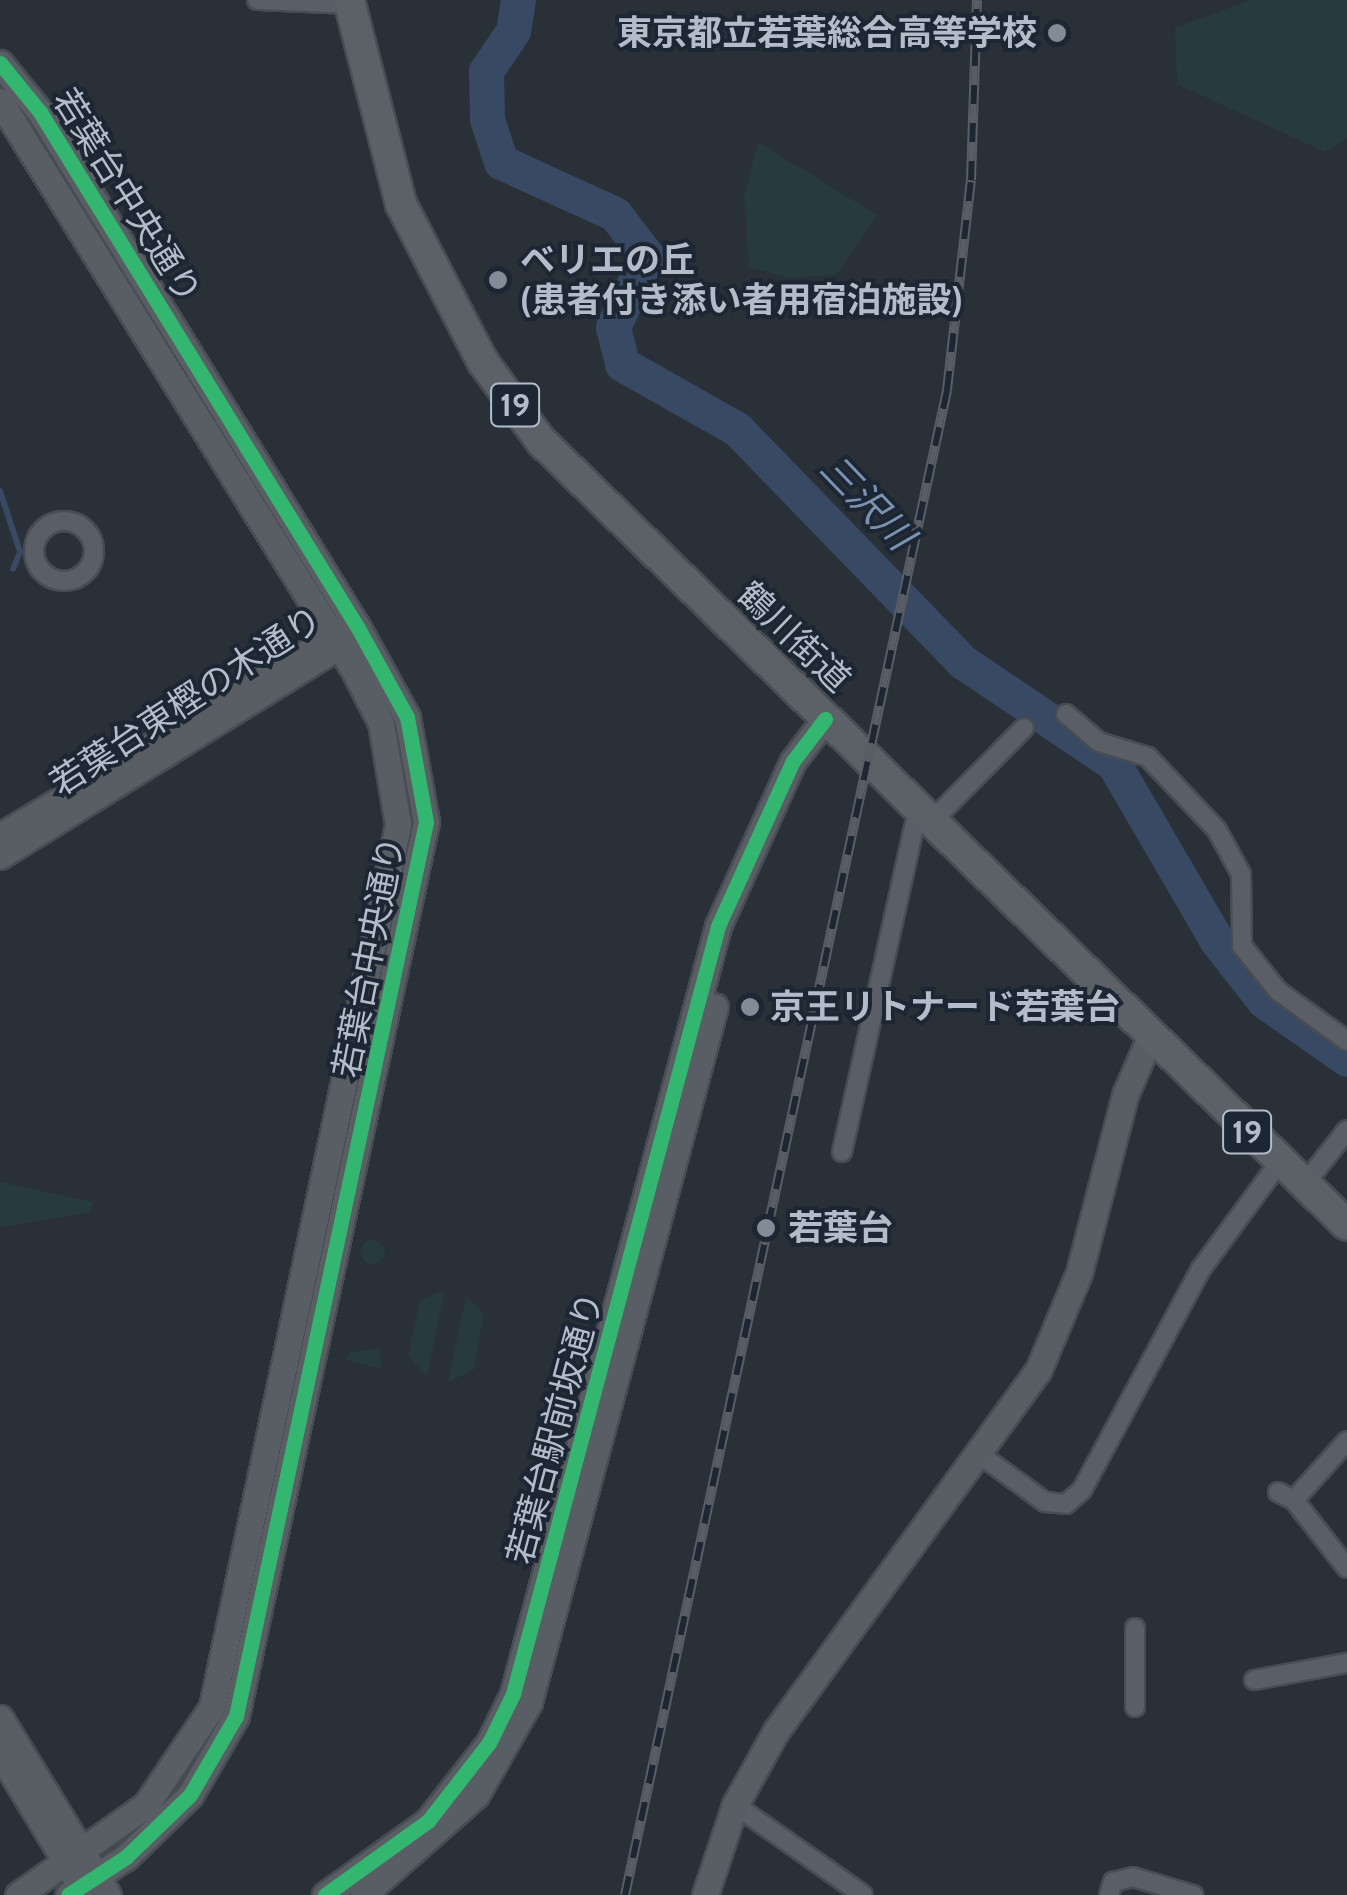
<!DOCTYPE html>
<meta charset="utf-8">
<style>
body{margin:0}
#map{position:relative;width:1347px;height:1895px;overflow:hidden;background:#2a3038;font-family:Cabin,"Noto Sans JP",sans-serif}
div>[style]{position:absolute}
.green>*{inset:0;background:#273a3e}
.round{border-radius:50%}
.stream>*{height:6px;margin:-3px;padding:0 3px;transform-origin:3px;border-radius:3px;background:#384963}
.river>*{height:35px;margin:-17.5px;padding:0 17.5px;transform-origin:17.5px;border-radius:17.5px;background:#384963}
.roads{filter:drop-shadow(2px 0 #484c53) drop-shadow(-2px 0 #484c53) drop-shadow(0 2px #484c53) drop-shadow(0 -2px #484c53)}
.street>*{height:18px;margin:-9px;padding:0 9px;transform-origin:9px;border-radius:9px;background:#5a5e66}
.street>.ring{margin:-9px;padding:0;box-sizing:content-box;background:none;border:18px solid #5a5e66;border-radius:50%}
.secondary>*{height:25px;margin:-12.5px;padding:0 12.5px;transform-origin:12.5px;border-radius:12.5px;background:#595d64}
.primary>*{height:30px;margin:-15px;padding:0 15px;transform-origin:15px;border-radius:15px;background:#5c6168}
.rail>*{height:10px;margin-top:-5px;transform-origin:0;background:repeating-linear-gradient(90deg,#1d2633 0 19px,#595d64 0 38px);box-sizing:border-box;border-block:2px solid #595d64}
.cycleway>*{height:15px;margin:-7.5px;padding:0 7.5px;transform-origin:7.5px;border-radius:7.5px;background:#33b770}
.dots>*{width:28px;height:28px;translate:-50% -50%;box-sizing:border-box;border:5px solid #1d2633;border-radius:50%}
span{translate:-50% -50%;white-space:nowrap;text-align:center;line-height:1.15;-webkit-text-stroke:8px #1d2633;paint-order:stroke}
.shield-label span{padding:2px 8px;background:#1d2633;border:2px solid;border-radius:8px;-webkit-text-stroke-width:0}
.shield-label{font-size:32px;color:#b4bcc9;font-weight:700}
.poi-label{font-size:35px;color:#b4bcc9;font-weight:700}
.right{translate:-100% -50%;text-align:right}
.left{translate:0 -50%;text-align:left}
.street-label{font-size:35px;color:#b4bcc9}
.water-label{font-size:38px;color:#7c92b1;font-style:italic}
</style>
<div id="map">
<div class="green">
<i style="clip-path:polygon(1251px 0,1347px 0,1347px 138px,1325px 152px,1177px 84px,1175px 28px)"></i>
<i style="clip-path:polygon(758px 142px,877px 215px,836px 275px,789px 278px,749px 267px,744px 197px)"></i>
<i style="clip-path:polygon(0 1182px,93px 1202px,90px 1212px,0 1227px)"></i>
<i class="round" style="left:361px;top:1240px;width:24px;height:24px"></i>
<i style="clip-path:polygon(445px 1290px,427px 1376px,408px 1356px,420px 1300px)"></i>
<i style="clip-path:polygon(466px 1295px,484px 1314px,474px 1370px,448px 1382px)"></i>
<i style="clip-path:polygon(379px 1349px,382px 1369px,346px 1360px,350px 1352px)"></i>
</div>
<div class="stream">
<i style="left:0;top:491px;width:64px;rotate:71.8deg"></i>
<i style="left:20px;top:552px;width:18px;rotate:112deg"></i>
</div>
<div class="river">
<i style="left:518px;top:0;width:31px;rotate:99deg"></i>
<i style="left:513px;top:31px;width:48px;rotate:124deg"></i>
<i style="left:486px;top:71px;width:48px;rotate:88.8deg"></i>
<i style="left:487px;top:119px;width:45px;rotate:72deg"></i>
<i style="left:501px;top:162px;width:125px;rotate:24.5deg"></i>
<i style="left:615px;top:214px;width:53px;rotate:52.7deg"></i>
<i style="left:647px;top:256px;width:79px;rotate:115.6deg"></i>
<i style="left:613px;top:327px;width:38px;rotate:76deg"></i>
<i style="left:622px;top:364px;width:132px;rotate:29.5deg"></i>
<i style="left:737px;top:429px;width:325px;rotate:45.9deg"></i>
<i style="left:963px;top:662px;width:182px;rotate:34deg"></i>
<i style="left:1114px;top:764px;width:205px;rotate:59.8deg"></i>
<i style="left:1217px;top:941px;width:76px;rotate:51.9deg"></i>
<i style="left:1264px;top:1001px;width:101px;rotate:34.9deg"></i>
</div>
<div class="roads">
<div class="street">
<i style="left:257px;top:0;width:93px;rotate:2.5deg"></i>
<i class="ring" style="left:34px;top:521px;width:42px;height:42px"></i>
<i style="left:1066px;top:714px;width:43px;rotate:40.3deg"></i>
<i style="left:1099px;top:742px;width:51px;rotate:17deg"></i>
<i style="left:1148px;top:757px;width:100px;rotate:46.6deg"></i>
<i style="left:1217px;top:830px;width:50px;rotate:61.4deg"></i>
<i style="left:1241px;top:874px;width:72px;rotate:89.2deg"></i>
<i style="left:1242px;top:946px;width:58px;rotate:51.3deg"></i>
<i style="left:1278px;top:991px;width:85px;rotate:35.9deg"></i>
<i style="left:931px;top:822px;width:132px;rotate:-45.3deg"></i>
<i style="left:842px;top:1152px;width:350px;rotate:-77.5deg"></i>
<i style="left:1303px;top:1186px;width:71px;rotate:-51.8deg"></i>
<i style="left:982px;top:1456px;width:78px;rotate:36.1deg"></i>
<i style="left:1045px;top:1502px;width:21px;rotate:5deg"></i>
<i style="left:1066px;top:1504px;width:21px;rotate:-41deg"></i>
<i style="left:1082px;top:1490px;width:251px;rotate:-61.7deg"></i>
<i style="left:1201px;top:1269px;width:130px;rotate:-53.7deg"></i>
<i style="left:1278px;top:1492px;width:18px;rotate:27deg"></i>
<i style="left:1294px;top:1500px;width:79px;rotate:-48.1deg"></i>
<i style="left:1294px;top:1500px;width:86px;rotate:52.1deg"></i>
<i style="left:1254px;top:1680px;width:95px;rotate:-10.4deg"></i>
<i style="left:1135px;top:1707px;width:79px;rotate:-90deg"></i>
<i style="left:735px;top:1805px;width:156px;rotate:35.1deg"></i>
<i style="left:1109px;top:1895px;width:14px;rotate:-73deg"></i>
<i style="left:1113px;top:1882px;width:21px;rotate:-14deg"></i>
<i style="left:1133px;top:1877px;width:63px;rotate:16.7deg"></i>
</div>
<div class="secondary">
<i style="left:0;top:63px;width:63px;rotate:50.8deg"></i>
<i style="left:40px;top:112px;width:606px;rotate:58.36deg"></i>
<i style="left:358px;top:628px;width:102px;rotate:61.2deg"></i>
<i style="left:407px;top:717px;width:107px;rotate:79.7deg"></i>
<i style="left:426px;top:822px;width:914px;rotate:102deg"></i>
<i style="left:236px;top:1716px;width:91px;rotate:120.2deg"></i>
<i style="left:190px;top:1795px;width:89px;rotate:135.9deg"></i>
<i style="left:126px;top:1857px;width:69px;rotate:146.8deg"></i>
<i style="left:0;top:101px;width:670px;rotate:58.11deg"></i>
<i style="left:354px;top:670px;width:59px;rotate:63deg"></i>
<i style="left:381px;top:723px;width:103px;rotate:80.5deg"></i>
<i style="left:398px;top:825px;width:901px;rotate:101.91deg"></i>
<i style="left:212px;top:1707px;width:118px;rotate:124deg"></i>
<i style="left:146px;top:1805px;width:156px;rotate:144.9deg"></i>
<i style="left:0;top:836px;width:400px;rotate:-30.9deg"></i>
<i style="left:0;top:856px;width:410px;rotate:-31.8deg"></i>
<i style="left:0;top:1718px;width:207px;rotate:58.6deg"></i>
<i style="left:0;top:1753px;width:145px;rotate:58.8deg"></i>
<i style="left:325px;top:1895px;width:127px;rotate:-35.7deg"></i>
<i style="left:428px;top:1821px;width:99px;rotate:-52deg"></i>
<i style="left:489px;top:1743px;width:55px;rotate:-63.9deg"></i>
<i style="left:513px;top:1694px;width:795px;rotate:-75.05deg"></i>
<i style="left:718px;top:926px;width:181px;rotate:-65.6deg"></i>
<i style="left:793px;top:761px;width:53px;rotate:-52.7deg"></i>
<i style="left:363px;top:1895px;width:151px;rotate:-41.5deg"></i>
<i style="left:476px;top:1795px;width:107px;rotate:-60.3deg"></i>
<i style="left:529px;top:1702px;width:720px;rotate:-75.04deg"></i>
<i style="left:705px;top:1895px;width:95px;rotate:-71.6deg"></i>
<i style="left:735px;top:1805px;width:85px;rotate:-61deg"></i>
<i style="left:776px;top:1731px;width:445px;rotate:-54deg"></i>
<i style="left:1038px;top:1371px;width:106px;rotate:-67.3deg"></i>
<i style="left:1079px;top:1273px;width:184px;rotate:-75.5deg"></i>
<i style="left:1125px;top:1095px;width:65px;rotate:-66.6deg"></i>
</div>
<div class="primary">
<i style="left:349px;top:0;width:211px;rotate:75.7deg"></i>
<i style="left:401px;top:204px;width:178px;rotate:62.6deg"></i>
<i style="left:483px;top:362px;width:98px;rotate:53.7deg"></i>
<i style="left:541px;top:441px;width:1124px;rotate:44.21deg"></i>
</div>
</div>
<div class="rail">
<i style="left:625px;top:1895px;width:1539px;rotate:-77.92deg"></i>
<i style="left:947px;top:390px;width:211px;rotate:-83.5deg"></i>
<i style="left:971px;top:180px;width:180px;rotate:-88.1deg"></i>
</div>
<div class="cycleway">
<i style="left:0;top:63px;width:63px;rotate:50.8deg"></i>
<i style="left:40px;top:112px;width:606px;rotate:58.36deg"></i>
<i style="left:358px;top:628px;width:102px;rotate:61.2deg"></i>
<i style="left:407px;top:717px;width:107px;rotate:79.7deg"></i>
<i style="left:426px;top:822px;width:914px;rotate:102deg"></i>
<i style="left:236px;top:1716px;width:91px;rotate:120.2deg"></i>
<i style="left:190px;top:1795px;width:89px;rotate:135.9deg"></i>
<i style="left:126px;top:1857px;width:69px;rotate:146.8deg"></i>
<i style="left:325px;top:1895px;width:127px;rotate:-35.7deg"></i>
<i style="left:428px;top:1821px;width:99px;rotate:-52deg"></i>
<i style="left:489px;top:1743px;width:55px;rotate:-63.9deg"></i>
<i style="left:513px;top:1694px;width:795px;rotate:-75.05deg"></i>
<i style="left:718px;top:926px;width:181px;rotate:-65.6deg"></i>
<i style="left:793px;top:761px;width:53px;rotate:-52.7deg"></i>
</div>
<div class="dots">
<i style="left:1057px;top:33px;background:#848b96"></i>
<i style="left:498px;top:280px;background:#848b96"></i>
<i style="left:750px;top:1007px;background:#848b96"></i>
<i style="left:766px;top:1228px;background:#848b96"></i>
</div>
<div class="shield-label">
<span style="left:515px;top:405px">19</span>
<span style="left:1247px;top:1132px">19</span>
</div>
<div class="poi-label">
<span class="right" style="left:1037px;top:33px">東京都立若葉総合高等学校</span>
<span class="left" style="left:520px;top:280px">ベリエの丘<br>(患者付き添い者用宿泊施設)</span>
<span class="left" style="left:770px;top:1007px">京王リトナード若葉台</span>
<span class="left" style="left:788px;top:1228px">若葉台</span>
</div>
<div class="street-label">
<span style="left:127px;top:196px;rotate:58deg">若葉台中央通り</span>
<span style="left:794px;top:637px;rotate:44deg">鶴川街道</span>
<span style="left:186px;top:701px;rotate:-33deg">若葉台東樫の木通り</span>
<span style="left:369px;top:957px;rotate:-79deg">若葉台中央通り</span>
<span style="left:555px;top:1428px;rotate:-75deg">若葉台駅前坂通り</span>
</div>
<div class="water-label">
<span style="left:867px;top:502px;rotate:46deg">三沢川</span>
</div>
</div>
